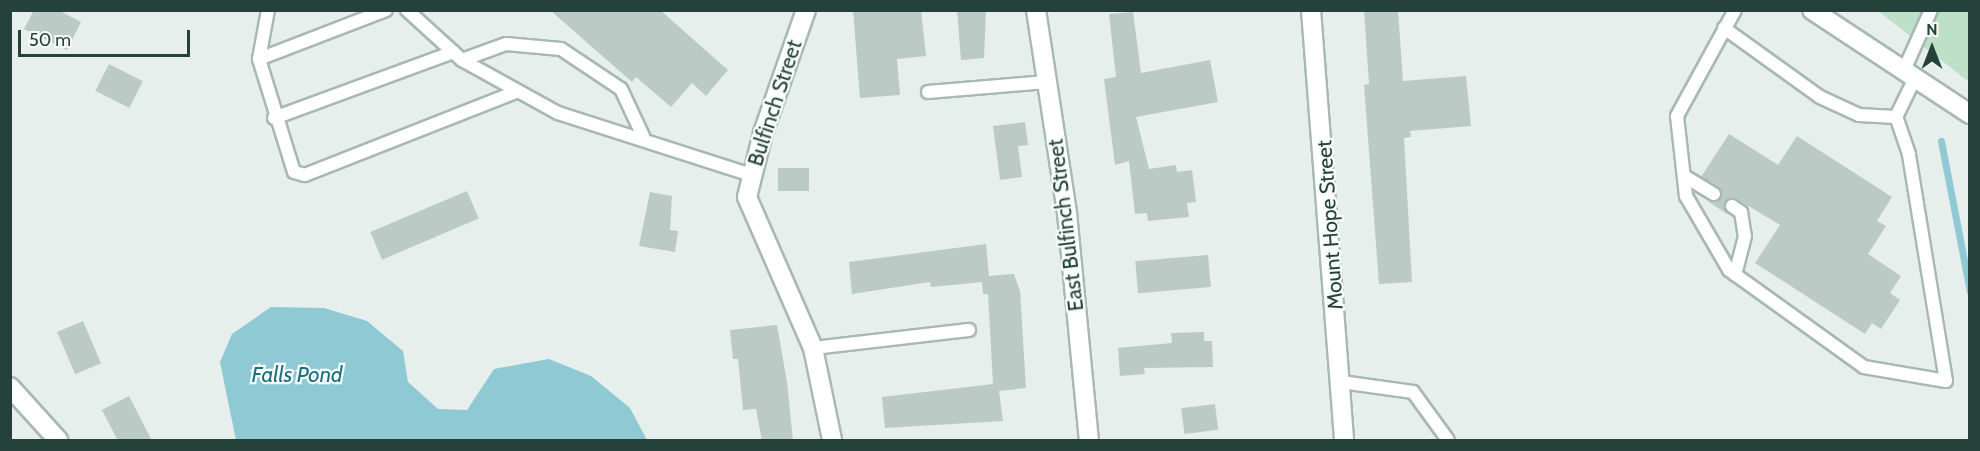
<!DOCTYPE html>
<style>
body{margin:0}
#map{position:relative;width:1980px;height:451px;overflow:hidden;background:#e6efeb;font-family:Cabin,sans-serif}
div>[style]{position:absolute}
.green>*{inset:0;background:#bfe0c8}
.water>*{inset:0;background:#8ec9d4}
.stream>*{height:7px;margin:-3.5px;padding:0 3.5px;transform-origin:3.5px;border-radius:3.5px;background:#8ec9d4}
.building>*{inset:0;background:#bbcac4;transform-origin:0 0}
.roads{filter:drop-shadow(2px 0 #a8b8b2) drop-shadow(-2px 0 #a8b8b2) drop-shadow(0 2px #a8b8b2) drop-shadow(0 -2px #a8b8b2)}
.lane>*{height:12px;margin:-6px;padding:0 6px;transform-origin:6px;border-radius:6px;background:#fff}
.street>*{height:18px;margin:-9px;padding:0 9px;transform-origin:9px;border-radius:9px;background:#fff}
.secondary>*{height:18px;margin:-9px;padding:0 9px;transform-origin:9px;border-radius:9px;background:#fff}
span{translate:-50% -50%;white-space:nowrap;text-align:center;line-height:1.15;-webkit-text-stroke:4.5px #f7fbf9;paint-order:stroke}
.street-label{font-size:21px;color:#24423a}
.water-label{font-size:22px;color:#1c6f80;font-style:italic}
.frame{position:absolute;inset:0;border:12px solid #24423a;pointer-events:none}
.north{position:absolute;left:1902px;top:18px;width:60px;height:60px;-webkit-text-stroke:4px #f7fbf9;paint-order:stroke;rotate:0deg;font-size:16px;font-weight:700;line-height:24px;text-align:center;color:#24423a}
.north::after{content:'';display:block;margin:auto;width:21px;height:27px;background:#24423a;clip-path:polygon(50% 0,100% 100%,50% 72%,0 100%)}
.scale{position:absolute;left:18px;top:30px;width:172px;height:27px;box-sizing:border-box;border:3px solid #24423a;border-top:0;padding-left:8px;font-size:18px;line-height:21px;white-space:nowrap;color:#24423a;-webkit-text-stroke:4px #f7fbf9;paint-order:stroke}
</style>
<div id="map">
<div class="green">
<i style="clip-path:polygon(1878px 11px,1969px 11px,1969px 82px)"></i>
</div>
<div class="water">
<i style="clip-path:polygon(271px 307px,324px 308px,367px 321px,403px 351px,408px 382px,438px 409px,467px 410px,494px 369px,549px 359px,591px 376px,630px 408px,647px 440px,236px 440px,220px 362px,232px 334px)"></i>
</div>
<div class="stream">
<i style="left:1941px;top:141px;width:153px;rotate:79.1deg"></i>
</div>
<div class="building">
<i style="clip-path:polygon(34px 10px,58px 10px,81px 22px,67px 50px,24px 29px)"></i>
<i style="clip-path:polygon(550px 10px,660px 10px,728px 70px,706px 96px,692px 83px,671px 107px,636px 77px,632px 82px)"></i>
<i style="clip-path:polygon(853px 10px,921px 10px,926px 56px,897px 59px,900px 95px,860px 98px)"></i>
<i style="clip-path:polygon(957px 10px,986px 10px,984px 58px,961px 60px)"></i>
<i style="clip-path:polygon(1364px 10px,1398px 10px,1403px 81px,1466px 76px,1471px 126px,1410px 131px,1411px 137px,1404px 138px,1412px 282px,1379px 284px,1364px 85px,1369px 84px)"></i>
<i style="clip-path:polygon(1133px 12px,1141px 73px,1210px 60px,1218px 102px,1136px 117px,1149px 169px,1176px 165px,1177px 172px,1192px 170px,1196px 202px,1187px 203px,1189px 217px,1148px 221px,1147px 213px,1135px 214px,1129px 161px,1115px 165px,1104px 79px,1116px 77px,1109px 14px)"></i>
<i style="left:109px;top:64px;width:38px;height:30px;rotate:27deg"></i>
<i style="clip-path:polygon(1025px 122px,1028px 145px,1018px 146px,1022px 177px,1000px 180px,993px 126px)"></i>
<i style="clip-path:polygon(1729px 134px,1778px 165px,1797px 136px,1892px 197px,1877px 221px,1886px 226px,1868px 254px,1901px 276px,1890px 293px,1900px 300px,1881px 329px,1872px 323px,1865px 334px,1755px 263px,1780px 225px,1737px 199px,1725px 202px,1727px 214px,1709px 202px,1721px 199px,1721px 190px,1701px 177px)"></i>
<i style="left:809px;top:168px;width:23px;height:31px;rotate:90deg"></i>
<i style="left:467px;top:191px;width:30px;height:105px;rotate:67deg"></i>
<i style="clip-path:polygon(650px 192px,672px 196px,670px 230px,678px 231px,675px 252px,639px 246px)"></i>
<i style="clip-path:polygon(986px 244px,989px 276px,1014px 274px,1020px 291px,1026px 388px,999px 391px,1003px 421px,885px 428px,882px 397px,993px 384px,988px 294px,983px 294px,982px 282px,931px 287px,930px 282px,852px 294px,849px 262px)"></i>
<i style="left:1208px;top:255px;width:32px;height:73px;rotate:85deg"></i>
<i style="left:83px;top:321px;width:46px;height:28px;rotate:67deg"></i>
<i style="clip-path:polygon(777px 325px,787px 382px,793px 441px,762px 441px,756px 409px,743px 410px,738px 359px,733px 359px,730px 330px)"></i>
<i style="clip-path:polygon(1204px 332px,1204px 341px,1212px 341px,1213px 367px,1144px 368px,1145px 374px,1120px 376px,1118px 348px,1172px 343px,1171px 333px)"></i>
<i style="clip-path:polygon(129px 396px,152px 441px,118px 441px,102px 410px)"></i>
<i style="left:1215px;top:404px;width:26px;height:34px;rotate:83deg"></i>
</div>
<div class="roads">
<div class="lane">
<i style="left:268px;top:10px;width:50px;rotate:100.4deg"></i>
<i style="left:259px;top:59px;width:118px;rotate:72.8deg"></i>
<i style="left:294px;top:172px;width:11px;rotate:15deg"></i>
<i style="left:305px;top:175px;width:227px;rotate:-21.5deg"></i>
<i style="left:407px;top:10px;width:74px;rotate:42.3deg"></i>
<i style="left:462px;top:60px;width:110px;rotate:28.9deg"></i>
<i style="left:558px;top:113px;width:203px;rotate:17.8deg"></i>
<i style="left:1735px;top:10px;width:121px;rotate:118.7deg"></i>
<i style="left:1677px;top:116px;width:81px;rotate:83.6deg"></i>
<i style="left:1686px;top:196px;width:86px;rotate:59.8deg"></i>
<i style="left:1729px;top:270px;width:166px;rotate:35.7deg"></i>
<i style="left:1864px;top:367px;width:83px;rotate:9.7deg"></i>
<i style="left:1946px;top:381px;width:230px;rotate:-99.3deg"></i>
<i style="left:1909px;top:154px;width:39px;rotate:-109deg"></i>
<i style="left:1896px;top:117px;width:46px;rotate:-64deg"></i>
<i style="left:1724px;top:28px;width:118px;rotate:35.7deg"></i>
<i style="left:1820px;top:97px;width:43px;rotate:24.8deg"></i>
<i style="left:1859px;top:115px;width:37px;rotate:3deg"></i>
<i style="left:259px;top:59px;width:136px;rotate:-21.1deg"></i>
<i style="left:462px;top:60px;width:47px;rotate:-20deg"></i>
<i style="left:506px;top:44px;width:55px;rotate:5.2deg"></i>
<i style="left:561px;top:49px;width:72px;rotate:33.7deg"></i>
<i style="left:621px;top:89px;width:52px;rotate:64.9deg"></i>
<i style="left:1905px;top:68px;width:64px;rotate:-65.9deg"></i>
<i style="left:928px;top:92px;width:119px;rotate:-4.8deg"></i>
<i style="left:274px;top:118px;width:191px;rotate:-20.2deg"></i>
<i style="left:1684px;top:176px;width:35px;rotate:31deg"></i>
<i style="left:1732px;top:206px;width:11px;rotate:34deg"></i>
<i style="left:1741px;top:212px;width:24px;rotate:81deg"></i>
<i style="left:1745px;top:236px;width:40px;rotate:104.4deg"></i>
<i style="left:813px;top:348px;width:157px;rotate:-6.6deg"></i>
<i style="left:1341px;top:382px;width:73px;rotate:7.9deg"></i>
<i style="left:1413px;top:392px;width:59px;rotate:53.9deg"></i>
</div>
<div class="street">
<i style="left:806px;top:10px;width:130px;rotate:109.3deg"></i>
<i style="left:763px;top:133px;width:66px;rotate:104deg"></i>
<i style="left:747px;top:197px;width:165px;rotate:66.4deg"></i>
<i style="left:813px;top:348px;width:94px;rotate:78.3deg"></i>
<i style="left:1036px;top:10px;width:205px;rotate:81.3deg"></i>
<i style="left:1067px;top:213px;width:228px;rotate:84.5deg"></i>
<i style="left:10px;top:387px;width:72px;rotate:47.8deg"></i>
</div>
<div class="secondary">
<i style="left:1311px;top:10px;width:431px;rotate:85.6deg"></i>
<i style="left:1812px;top:10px;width:189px;rotate:33.4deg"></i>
</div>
</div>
<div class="street-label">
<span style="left:775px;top:103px;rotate:-72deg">Bulfinch Street</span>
<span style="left:1066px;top:225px;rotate:-97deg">East Bulfinch Street</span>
<span style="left:1330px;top:225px;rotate:-94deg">Mount Hope Street</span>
</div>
<div class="water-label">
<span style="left:297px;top:375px">Falls Pond</span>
</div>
<div class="frame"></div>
<div class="north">N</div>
<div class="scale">50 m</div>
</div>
